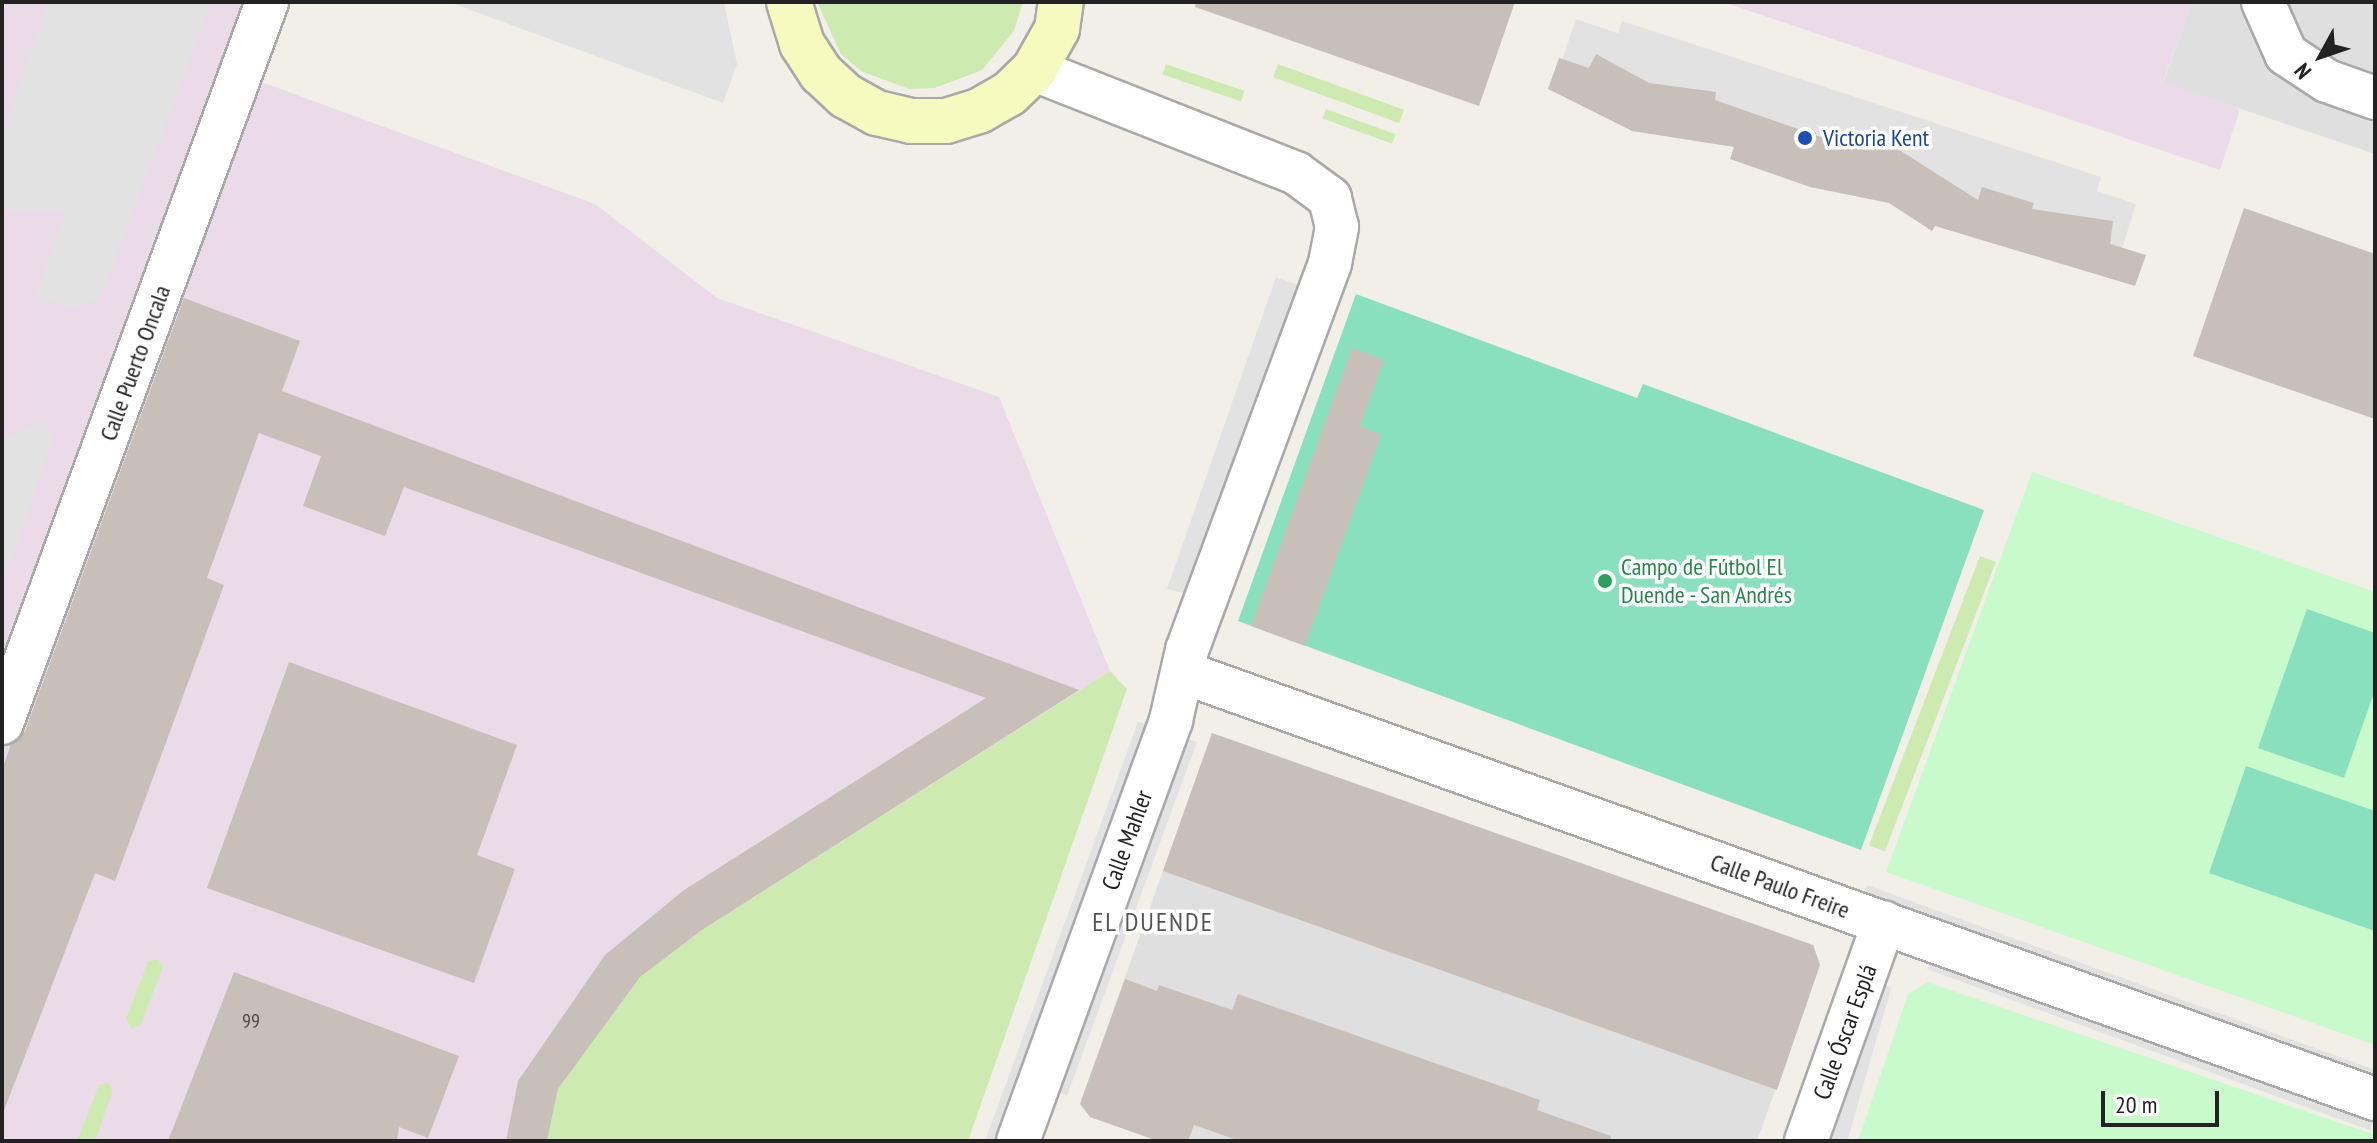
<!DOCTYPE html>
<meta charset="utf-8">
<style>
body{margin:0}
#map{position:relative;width:2377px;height:1143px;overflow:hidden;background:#f2efe9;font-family:"PT Sans Narrow",sans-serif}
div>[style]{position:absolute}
.residential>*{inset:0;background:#e0dfdf}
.industrial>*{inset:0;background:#ebdbe8}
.grass>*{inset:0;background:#cdebb0;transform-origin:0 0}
.park>*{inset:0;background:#c8facc}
.pitch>*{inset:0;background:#88e0be}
.parking>*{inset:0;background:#e2e2e2;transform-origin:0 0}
.building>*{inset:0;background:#c7bfb8}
.roads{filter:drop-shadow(2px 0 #a9a9a9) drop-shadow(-2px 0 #a9a9a9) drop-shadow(0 2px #a9a9a9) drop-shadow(0 -2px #a9a9a9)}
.street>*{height:42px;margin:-21px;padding:0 21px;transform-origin:21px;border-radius:21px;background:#fff}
.secondary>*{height:44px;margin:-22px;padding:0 22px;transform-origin:22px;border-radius:22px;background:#f7fabf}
.dots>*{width:22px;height:22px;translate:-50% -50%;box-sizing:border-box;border:4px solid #fff;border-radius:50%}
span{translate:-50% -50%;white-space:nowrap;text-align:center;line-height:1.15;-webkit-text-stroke:7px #fff;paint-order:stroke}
.number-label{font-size:20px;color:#4b4948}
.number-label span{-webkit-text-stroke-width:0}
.transit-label{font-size:24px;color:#164399}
.left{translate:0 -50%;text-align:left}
.street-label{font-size:24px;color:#222}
.leisure-label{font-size:24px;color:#27864d}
.neighbourhood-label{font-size:26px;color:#555;letter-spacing:2px}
.frame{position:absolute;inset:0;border:4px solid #222;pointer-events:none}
.north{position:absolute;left:2281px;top:16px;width:80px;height:80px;-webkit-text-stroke:6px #fff;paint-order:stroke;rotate:230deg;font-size:22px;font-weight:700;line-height:32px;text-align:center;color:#222}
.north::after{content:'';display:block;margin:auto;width:28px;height:36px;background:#222;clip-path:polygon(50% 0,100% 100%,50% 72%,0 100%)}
.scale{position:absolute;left:2101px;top:1091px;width:118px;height:36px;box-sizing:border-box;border:4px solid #222;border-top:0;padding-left:10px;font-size:24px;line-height:28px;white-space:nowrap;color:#222;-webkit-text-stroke:6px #fff;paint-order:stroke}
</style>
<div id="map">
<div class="residential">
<i style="clip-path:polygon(2192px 2px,2375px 2px,2375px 154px,2163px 83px)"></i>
<i style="clip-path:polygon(1212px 733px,1813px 945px,1820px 965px,1757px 1141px,1158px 1141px,1090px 1117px,1081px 1101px)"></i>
</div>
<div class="industrial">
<i style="clip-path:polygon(2px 2px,245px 2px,253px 79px,595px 204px,717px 298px,999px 397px,1110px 671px,702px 930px,640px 977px,558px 1089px,547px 1141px,2px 1141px)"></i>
<i style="clip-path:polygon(1723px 2px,2192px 2px,2163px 82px,2240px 109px,2220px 170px)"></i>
</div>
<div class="grass">
<i style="clip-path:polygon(817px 2px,1023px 2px,1014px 31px,982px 70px,935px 88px,909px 89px,861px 71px,841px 54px)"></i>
<i style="left:1166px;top:64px;width:83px;height:11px;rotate:19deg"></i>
<i style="left:1278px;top:64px;width:134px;height:14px;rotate:20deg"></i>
<i style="left:1326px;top:109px;width:74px;height:10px;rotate:20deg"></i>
<i style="left:1980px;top:556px;width:17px;height:310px;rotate:21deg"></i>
<i style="clip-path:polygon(1110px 671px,1127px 689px,968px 1141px,547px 1141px,558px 1089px,640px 977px,702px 930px)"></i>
<i style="clip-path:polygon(157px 959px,163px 967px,141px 1024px,131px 1029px,126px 1018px,148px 962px)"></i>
<i style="clip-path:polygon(108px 1083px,113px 1090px,95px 1141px,77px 1141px,99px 1085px)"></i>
</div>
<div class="park">
<i style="clip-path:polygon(2032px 472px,2375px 592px,2375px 1045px,1886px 872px)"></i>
<i style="clip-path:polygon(1927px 982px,2375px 1135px,2375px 1141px,1858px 1141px,1908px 994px)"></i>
</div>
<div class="pitch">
<i style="clip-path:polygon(1356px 294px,1637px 398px,1643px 384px,1984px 510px,1861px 850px,1238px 621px)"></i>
<i style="clip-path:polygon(2307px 609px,2375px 633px,2375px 690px,2344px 778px,2258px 748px)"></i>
<i style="clip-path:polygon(2246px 766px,2375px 811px,2375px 931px,2209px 873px)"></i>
</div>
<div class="parking">
<i style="clip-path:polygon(48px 2px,211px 2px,100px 299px,71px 309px,36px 295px,66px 210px,2px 211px,2px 135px)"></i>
<i style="clip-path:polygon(449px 2px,724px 2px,737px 64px,723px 103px)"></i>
<i style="clip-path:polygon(1576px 19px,1618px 33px,1622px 21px,2101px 177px,2097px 191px,2136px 204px,2119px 258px,1557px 75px)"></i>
<i style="clip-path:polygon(1276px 277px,1300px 286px,1187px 594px,1167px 589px)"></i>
<i style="clip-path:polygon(43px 419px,53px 439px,2px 586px,2px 441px)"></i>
<i style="clip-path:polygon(1138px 722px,1149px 725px,1000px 1141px,985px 1141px)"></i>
<i style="clip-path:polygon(1182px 737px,1197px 742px,1067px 1096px,1055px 1090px)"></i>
<i style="left:1867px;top:885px;width:539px;height:12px;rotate:20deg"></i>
<i style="left:1932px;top:956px;width:471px;height:14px;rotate:20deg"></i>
<i style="left:1877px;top:983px;width:15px;height:168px;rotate:16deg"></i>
</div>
<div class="building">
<i style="clip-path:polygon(1196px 2px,1515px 2px,1479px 106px,1195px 7px)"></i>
<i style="clip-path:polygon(1596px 54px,1649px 83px,1716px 92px,1715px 100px,1824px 138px,1896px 148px,1978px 200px,1982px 187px,2034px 203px,2032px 209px,2113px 221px,2110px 244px,2146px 255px,2135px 286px,1935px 226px,1932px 231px,1889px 203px,1810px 187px,1730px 159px,1734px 147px,1632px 131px,1548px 89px,1559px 58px,1589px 68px)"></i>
<i style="clip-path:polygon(2244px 208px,2375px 254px,2375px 419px,2193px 356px)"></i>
<i style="clip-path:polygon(184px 298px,300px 341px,282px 391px,1079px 690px,702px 930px,640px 977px,558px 1089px,547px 1141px,506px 1141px,518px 1081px,605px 955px,684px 890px,986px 698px,404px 487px,385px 536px,303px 506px,321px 456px,259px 433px,207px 578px,224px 585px,115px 881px,95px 873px,2px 1116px,2px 770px,11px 744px,25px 731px)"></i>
<i style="clip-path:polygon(1352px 348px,1384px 360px,1360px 426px,1381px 435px,1305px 646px,1251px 626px)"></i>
<i style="clip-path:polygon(289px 662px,517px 745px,477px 855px,515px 869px,474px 983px,207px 888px)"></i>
<i style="clip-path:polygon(1212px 733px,1813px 945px,1820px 965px,1777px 1090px,1163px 871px)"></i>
<i style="clip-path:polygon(234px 972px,459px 1056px,428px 1138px,399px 1127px,397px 1141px,168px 1141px)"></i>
<i style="clip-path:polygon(1125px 979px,1157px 991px,1159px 985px,1232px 1010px,1238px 994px,1540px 1100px,1537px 1110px,1611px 1136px,1610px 1141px,1240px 1141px,1194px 1125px,1188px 1141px,1158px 1141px,1090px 1117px,1080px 1104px)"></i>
</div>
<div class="roads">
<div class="street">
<i style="left:2263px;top:2px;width:57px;rotate:66.1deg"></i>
<i style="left:2286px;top:54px;width:49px;rotate:33.4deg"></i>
<i style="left:2327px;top:81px;width:51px;rotate:19.5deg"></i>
<i style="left:1185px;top:673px;width:1264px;rotate:19.7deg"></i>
<i style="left:2px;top:723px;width:768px;rotate:-69.82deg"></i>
<i style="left:1018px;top:1141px;width:448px;rotate:-70deg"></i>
<i style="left:1171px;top:720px;width:72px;rotate:-77.1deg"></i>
<i style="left:1187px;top:650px;width:413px;rotate:-69.7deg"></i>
<i style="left:1330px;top:263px;width:37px;rotate:-79deg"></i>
<i style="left:1337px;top:227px;width:30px;rotate:-104deg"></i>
<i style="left:1330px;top:198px;width:42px;rotate:-143.7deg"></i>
<i style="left:1296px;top:173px;width:282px;rotate:-158.5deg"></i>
<i style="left:1806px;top:1141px;width:232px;rotate:-70.4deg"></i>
</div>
<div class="secondary">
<i style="left:789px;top:2px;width:44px;rotate:72.8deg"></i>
<i style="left:802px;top:44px;width:35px;rotate:57deg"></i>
<i style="left:821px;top:73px;width:34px;rotate:43deg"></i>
<i style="left:846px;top:96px;width:35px;rotate:29deg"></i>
<i style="left:877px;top:113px;width:35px;rotate:13deg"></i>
<i style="left:911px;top:121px;width:35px"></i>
<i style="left:946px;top:121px;width:34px;rotate:-17deg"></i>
<i style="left:979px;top:111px;width:34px;rotate:-30deg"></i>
<i style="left:1009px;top:94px;width:35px;rotate:-44deg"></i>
<i style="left:1034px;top:70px;width:47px;rotate:-60.7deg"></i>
<i style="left:1057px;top:29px;width:27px;rotate:-82deg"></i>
</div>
</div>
<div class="dots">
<i style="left:1805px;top:138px;background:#1a4fb4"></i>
<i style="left:1605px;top:581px;background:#2e9e5b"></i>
</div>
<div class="number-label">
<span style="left:251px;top:1021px">99</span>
</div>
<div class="transit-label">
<span class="left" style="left:1823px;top:138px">Victoria Kent</span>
</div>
<div class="street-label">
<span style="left:135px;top:363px;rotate:-70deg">Calle Puerto Oncala</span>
<span style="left:1127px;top:840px;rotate:-70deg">Calle Mahler</span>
<span style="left:1780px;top:886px;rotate:20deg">Calle Paulo Freire</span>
<span style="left:1845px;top:1032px;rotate:-70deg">Calle Óscar Esplá</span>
</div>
<div class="leisure-label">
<span class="left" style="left:1621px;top:581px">Campo de Fútbol El<br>Duende - San Andrés</span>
</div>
<div class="neighbourhood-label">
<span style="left:1153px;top:922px">EL DUENDE</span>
</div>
<div class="frame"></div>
<div class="north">N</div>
<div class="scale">20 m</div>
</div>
